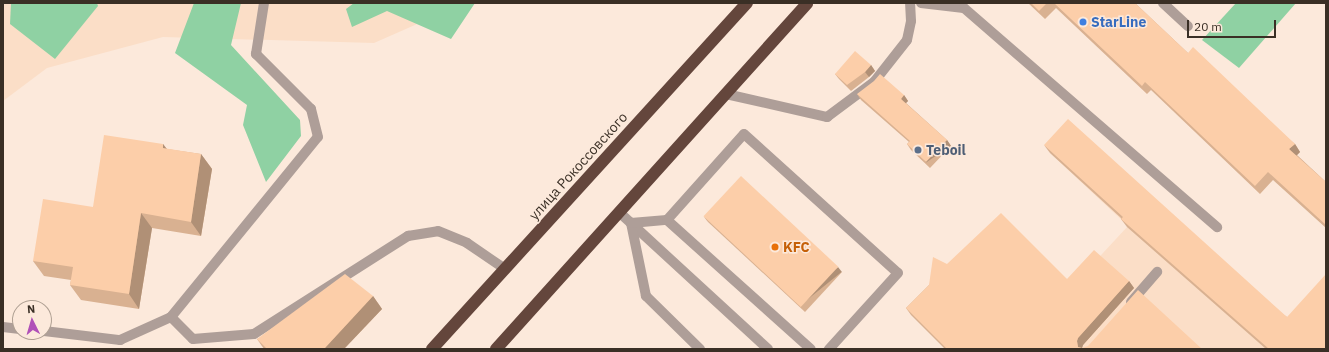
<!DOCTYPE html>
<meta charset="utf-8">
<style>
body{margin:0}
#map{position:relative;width:1329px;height:352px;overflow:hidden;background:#fce9db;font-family:"IBM Plex Sans",sans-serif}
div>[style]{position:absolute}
.built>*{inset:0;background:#fbdec7}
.green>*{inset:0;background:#8fd1a3}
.minor>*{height:10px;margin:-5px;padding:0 5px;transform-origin:5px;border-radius:5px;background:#ae9e98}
.highway>*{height:12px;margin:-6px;padding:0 6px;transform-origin:6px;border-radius:6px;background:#64463c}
.wall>*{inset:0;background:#d9b191}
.shaded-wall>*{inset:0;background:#b09076;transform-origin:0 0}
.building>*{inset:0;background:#fccea9;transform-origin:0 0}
.dots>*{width:11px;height:11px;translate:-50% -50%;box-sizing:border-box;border:2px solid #fce9db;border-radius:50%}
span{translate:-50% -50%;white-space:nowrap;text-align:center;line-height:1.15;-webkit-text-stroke:3px #fce9db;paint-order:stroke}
.shop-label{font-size:14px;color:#366cbe;font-weight:700}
.left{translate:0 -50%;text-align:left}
.service-label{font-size:14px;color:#4e5e75;font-weight:700}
.street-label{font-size:14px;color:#3a2f25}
.food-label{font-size:14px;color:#c56008;font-weight:700}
.frame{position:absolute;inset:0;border:4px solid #3a2f25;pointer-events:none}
.north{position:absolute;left:12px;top:300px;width:40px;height:40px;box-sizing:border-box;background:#fce9db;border:1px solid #ae9f92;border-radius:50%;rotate:355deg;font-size:11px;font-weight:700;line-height:16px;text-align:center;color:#3a2f25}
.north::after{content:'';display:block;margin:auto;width:14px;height:18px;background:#b050b8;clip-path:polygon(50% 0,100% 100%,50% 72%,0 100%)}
.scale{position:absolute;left:1187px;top:20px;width:89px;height:18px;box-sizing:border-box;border:2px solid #3a2f25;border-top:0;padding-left:5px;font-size:12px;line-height:14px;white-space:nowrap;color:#3a2f25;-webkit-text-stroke:3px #fce9db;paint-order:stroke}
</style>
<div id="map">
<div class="built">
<i style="clip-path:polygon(3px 3px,465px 3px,374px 43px,163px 37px,47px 68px,3px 101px)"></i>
<i style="clip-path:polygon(1050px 153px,1292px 325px,1326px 349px,1014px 349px,1128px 226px)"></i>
</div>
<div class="green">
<i style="clip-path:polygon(11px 3px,97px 3px,98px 6px,55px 59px,10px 24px)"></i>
<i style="clip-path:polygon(194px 3px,241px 3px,231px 45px,300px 120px,301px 136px,266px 182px,243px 125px,247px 105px,175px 53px)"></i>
<i style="clip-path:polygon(354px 3px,475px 3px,451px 39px,387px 11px,352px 27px,346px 9px)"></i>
<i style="clip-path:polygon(1236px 3px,1296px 3px,1239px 68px,1202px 40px)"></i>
</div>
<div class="minor">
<i style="left:921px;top:3px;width:43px;rotate:6.6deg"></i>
<i style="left:964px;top:8px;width:335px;rotate:40.9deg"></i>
<i style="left:1163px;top:3px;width:34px;rotate:43deg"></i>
<i style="left:726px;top:94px;width:104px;rotate:12.8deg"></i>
<i style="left:827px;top:117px;width:59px;rotate:-36.7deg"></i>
<i style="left:874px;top:82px;width:53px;rotate:-51.8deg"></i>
<i style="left:907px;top:40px;width:19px;rotate:-78deg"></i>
<i style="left:911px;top:21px;width:18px;rotate:-93deg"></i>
<i style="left:620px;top:213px;width:201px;rotate:42.6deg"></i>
<i style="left:667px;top:220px;width:193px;rotate:41.9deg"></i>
<i style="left:1131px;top:302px;width:40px;rotate:-49deg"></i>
<i style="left:171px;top:317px;width:31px;rotate:45deg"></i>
<i style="left:193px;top:339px;width:61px;rotate:-4.7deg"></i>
<i style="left:254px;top:334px;width:183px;rotate:-32.5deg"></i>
<i style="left:408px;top:236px;width:30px;rotate:-9deg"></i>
<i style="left:438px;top:231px;width:31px;rotate:22deg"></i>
<i style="left:467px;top:243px;width:46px;rotate:34.4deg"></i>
<i style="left:3px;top:327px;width:17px;rotate:7deg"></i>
<i style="left:44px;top:331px;width:77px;rotate:6.8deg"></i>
<i style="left:120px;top:340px;width:56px;rotate:-24.3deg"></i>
<i style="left:171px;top:317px;width:232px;rotate:-50.8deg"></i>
<i style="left:318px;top:137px;width:29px;rotate:-104deg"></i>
<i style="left:311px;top:109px;width:78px;rotate:-135deg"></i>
<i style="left:256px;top:54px;width:52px;rotate:-81.1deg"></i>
<i style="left:700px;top:349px;width:76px;rotate:-135.5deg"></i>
<i style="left:646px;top:296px;width:75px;rotate:-101.6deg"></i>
<i style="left:631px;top:223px;width:36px;rotate:-5deg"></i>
<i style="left:667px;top:220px;width:115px;rotate:-48.2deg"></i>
<i style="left:744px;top:134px;width:207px;rotate:42.1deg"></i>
<i style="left:898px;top:273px;width:103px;rotate:132.2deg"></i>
</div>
<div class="highway">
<i style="left:432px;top:349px;width:468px;rotate:-47.7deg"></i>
<i style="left:496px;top:349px;width:465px;rotate:-48deg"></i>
</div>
<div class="wall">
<i style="clip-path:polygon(1028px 3px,1135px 3px,1188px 53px,1295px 144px,1300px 152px,1297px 155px,1326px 182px,1326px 228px,1273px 180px,1260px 194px,1151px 90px,1147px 94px,1056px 8px,1045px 19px)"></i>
<i style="clip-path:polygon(871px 65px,875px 71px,869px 77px,851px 91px,839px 79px,835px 74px)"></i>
<i style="clip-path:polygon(857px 94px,904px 95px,908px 101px,906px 103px,947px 140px,951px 146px,930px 168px,911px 150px,907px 144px,909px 142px,861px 100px)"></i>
<i style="clip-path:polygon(163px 144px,167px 149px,201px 154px,212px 169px,201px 236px,152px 228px,139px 309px,81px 300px,70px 285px,71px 280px,44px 276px,33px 261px)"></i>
<i style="clip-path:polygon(1044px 145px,1287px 317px,1326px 349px,1266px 349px,1127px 227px,1121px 219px,1121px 218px,1050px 153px)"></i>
<i style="clip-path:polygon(704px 217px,842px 272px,805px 312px,708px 222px)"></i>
<i style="clip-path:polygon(947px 264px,1067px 279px,1129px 281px,1134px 288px,1083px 345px,1082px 348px,1202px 349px,945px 349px,911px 315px,906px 308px,929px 285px)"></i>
<i style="clip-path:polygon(373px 296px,382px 309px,344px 349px,264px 349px,257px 339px)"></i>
</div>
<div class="shaded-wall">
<i style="clip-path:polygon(871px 65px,875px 71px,869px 77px,865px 72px)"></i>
<i style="clip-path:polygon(904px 95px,908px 101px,905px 104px,901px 99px)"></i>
<i style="left:947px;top:140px;width:7px;height:30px;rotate:56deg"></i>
<i style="clip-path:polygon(163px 144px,174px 159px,163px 148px)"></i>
<i style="clip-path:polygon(1295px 144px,1300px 152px,1295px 157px,1289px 149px)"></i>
<i style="clip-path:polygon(201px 154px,212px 169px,201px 236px,191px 222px)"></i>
<i style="clip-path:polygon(141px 213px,152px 228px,139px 309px,129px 294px)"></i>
<i style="left:838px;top:267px;width:6px;height:54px;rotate:51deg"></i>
<i style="clip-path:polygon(1129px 281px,1134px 288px,1083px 345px,1082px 348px,1078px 347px,1077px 341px,1078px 338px)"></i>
<i style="clip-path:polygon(373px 296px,382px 309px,344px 349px,324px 349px)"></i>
</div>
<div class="building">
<i style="clip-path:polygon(1031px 3px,1047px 3px,1039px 11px)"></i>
<i style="clip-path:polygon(1054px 3px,1135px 3px,1188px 53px,1193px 47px,1295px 144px,1289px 149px,1326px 182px,1326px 225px,1268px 172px,1255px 186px,1145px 82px,1142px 86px)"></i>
<i style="clip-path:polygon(855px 51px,871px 65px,865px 72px,847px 85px,835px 74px)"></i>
<i style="clip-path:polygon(880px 74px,904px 95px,901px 99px,947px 140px,926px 162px,907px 144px,910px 141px,857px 94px,874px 81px)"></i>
<i style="clip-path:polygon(1068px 119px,1287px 317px,1326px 274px,1326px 349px,1269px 349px,1121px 219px,1123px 217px,1044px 145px)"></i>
<i style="clip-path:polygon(104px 135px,163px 144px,163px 148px,201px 154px,191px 222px,141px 213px,129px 294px,70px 285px,73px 267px,33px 261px,43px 199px,93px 207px)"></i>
<i style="left:741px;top:176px;width:133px;height:55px;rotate:43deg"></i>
<i style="clip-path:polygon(1001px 213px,1067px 279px,1094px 250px,1129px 281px,1078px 338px,1077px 341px,1078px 347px,1082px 348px,1088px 346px,1138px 290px,1202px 349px,972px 349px,971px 348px,969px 349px,947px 349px,906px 308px,929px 285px,933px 257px,947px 264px)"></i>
<i style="clip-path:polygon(345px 274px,373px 296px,324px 349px,267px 349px,257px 339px)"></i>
</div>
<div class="dots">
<i style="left:1083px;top:22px;background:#3f7fe0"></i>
<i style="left:918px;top:150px;background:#5c6f8a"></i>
<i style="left:775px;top:247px;background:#e8710a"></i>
</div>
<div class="shop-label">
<span class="left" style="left:1091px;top:22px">StarLine</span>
</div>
<div class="service-label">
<span class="left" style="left:926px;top:150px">Teboil</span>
</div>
<div class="street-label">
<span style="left:578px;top:166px;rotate:-48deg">улица Рокоссовского</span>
</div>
<div class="food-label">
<span class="left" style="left:783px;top:247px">KFC</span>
</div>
<div class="frame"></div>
<div class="north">N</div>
<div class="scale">20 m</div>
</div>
